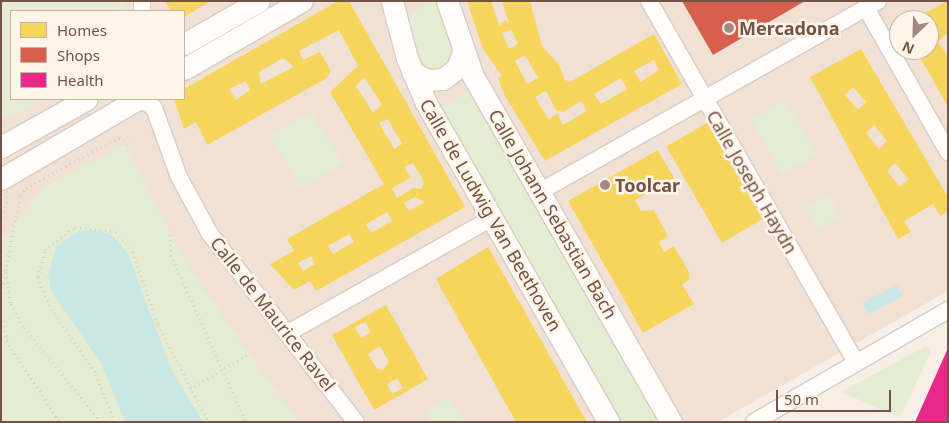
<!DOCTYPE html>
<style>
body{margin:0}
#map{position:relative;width:949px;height:423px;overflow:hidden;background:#f7efe7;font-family:"Noto Sans",sans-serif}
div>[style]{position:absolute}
.residential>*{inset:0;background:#f0e1d4}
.green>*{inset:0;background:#e4ecd2;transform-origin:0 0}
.water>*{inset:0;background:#cae7e6;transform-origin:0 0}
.homes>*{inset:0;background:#f6d55c;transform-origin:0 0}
.shops>*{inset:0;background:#d6604d}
.health>*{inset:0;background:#e7298a}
.path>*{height:2.5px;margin-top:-1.25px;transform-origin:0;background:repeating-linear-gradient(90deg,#d9cfcc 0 1px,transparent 0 5px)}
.roads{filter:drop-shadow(1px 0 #d8ccc5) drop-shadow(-1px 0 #d8ccc5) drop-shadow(0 1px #d8ccc5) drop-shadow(0 -1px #d8ccc5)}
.minor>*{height:16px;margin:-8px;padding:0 8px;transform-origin:8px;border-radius:8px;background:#fefdfb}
.tertiary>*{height:21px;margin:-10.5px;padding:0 10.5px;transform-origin:10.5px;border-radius:10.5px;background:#fefdfb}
.dots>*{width:14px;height:14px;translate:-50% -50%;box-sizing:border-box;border:2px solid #fff4e8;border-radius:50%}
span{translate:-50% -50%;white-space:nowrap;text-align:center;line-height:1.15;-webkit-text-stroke:5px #fff4e8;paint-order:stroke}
.poi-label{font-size:18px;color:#745348;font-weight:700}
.left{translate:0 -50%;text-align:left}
.street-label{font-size:18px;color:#745348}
.frame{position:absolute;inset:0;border:2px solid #745348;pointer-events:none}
.legend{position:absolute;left:10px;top:10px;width:175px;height:90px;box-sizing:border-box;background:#fff4e8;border:1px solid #c7b4a8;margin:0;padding:6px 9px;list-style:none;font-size:15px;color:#745348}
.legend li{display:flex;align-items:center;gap:10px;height:25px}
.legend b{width:25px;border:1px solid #c7b4a8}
.north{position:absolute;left:889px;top:10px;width:50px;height:50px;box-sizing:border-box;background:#fff4e8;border:1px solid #c7b4a8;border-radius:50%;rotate:204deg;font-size:14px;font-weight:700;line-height:20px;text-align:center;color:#745348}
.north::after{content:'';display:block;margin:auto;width:18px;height:22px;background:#a28a80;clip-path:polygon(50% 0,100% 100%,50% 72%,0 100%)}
.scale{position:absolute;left:776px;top:390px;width:115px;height:22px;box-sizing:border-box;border:2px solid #745348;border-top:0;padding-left:6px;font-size:15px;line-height:18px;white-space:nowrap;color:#745348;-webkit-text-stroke:4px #fff4e8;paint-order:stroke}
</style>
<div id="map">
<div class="residential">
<i style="clip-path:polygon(evenodd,1px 1px,948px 1px,948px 291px,718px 422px,1px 422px,1px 1px,11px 11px,184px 11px,184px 99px,11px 99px,11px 11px,1px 1px,899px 20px,929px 20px,929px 50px,899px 50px,899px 20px)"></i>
</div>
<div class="green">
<i style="clip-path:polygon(1px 1px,124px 1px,125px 11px,11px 11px,11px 99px,48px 99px,8px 118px,1px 117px)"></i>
<i style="clip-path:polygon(428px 1px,443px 1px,454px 64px,424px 74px,401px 23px)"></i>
<i style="left:474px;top:88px;width:384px;height:43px;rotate:60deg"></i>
<i style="left:786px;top:100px;width:63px;height:40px;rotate:61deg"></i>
<i style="left:311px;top:111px;width:61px;height:48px;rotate:59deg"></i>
<i style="clip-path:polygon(125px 145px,191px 271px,298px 422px,1px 422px,1px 242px,45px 186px)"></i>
<i style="left:828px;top:194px;width:26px;height:26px;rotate:59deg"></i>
<i style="clip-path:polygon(926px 346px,931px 351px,900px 417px,841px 392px)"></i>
<i style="clip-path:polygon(450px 397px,464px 422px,431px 422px,426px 411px)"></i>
</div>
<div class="water">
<i style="clip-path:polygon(95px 230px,113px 236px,128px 254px,172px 371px,203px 422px,125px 422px,101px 363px,51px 291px,48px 275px,56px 247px,79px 231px)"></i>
<i style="left:897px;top:285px;width:13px;height:39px;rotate:63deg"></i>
</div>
<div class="homes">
<i style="clip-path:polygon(165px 1px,211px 1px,184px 17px,184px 11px,171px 11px)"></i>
<i style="clip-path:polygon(evenodd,338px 1px,349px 1px,465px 207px,316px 291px,310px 281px,294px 290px,270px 264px,294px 251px,287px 239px,384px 184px,330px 92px,358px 66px,339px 30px,299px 51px,303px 60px,320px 52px,331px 71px,327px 78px,207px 145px,196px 122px,184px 129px,174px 99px,184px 99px,184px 89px,338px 1px,283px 58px,293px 66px,290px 69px,261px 84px,259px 72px,283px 58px,338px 1px,364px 77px,382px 104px,373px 113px,356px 86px,364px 77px,338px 1px,246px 81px,250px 90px,236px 100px,229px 89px,246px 81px,338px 1px,388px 119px,402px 144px,394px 149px,379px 123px,388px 119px,338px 1px,413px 163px,424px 182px,421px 189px,413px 188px,397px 198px,392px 188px,411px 178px,404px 167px,413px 163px,338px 1px,415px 197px,425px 202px,409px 211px,404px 203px,415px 197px,338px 1px,387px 212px,392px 221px,371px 233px,366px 224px,387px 212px,338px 1px,349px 234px,354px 242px,333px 254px,328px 246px,349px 234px,338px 1px,311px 256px,315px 264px,303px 271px,298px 263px,311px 256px)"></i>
<i style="clip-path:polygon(evenodd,467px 1px,491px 1px,499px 26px,505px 20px,509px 23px,502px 1px,530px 1px,542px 46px,559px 65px,565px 80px,570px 82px,654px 34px,682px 84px,545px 161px,505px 96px,498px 78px,502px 76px,483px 49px,467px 1px,511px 30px,518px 44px,509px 49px,502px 33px,511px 30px,467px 1px,525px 55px,538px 78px,527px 84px,515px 61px,525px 55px,467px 1px,654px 60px,659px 70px,640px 82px,634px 71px,654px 60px,467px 1px,621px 78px,627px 89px,601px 104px,594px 94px,621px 78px,467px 1px,546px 91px,556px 110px,563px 112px,581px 101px,587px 111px,563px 125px,557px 113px,549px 120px,535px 97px,546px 91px)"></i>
<i style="clip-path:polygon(948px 1px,948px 37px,946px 34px,938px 42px,948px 56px,948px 107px,916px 50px,929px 50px,929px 20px,911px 20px)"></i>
<i style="clip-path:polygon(evenodd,861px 49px,948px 197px,948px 211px,940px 216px,933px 204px,904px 221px,911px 232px,898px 239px,810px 77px,861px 49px,853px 87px,866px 102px,858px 110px,845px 95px,853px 87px,861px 49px,874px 125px,887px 141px,879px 149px,866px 133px,874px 125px,861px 49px,895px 163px,908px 179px,900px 187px,887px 171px,895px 163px)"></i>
<i style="left:707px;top:123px;width:111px;height:47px;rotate:60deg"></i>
<i style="clip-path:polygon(658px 150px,674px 178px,635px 200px,641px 211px,654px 210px,668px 236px,659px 242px,664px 252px,674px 246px,689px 272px,689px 280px,682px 284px,694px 304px,643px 333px,568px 201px)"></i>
<i style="clip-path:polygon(488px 247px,513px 291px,587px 422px,516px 422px,436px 279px)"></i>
<i style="clip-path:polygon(evenodd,386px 305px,428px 379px,374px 410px,332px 335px,386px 305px,365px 322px,371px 332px,361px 338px,355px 327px,365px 322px,386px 305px,380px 346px,389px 362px,383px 370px,377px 369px,368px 354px,380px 346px,386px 305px,397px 378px,403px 388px,392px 394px,387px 384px,397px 378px)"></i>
</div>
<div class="shops">
<i style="clip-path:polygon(682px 1px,805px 1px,713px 55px)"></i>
</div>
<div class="health">
<i style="clip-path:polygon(948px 348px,948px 422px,915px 422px,944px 357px)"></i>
</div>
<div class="path">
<i style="left:1px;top:222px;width:28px;rotate:-75deg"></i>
<i style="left:170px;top:230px;width:25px;rotate:88deg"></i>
<i style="left:171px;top:255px;width:183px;rotate:65.8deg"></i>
<i style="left:1px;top:293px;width:18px;rotate:-81deg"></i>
<i style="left:1px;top:316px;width:30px;rotate:75deg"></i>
<i style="left:9px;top:345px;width:92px;rotate:56.5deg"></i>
<i style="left:190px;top:389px;width:68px;rotate:-31.1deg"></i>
<i style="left:100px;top:422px;width:122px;rotate:-129deg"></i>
<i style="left:23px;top:327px;width:27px;rotate:-118deg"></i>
<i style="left:10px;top:303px;width:32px;rotate:-99deg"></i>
<i style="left:5px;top:271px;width:77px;rotate:-78.8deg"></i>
<i style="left:20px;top:195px;width:9px;rotate:-49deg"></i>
<i style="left:26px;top:188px;width:107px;rotate:-28.5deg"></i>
<i style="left:120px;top:137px;width:13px;rotate:39deg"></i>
<i style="left:114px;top:422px;width:53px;rotate:-110.8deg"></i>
<i style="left:95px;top:372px;width:80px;rotate:-124.9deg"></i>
<i style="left:49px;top:306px;width:31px;rotate:-111deg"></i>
<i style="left:38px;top:277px;width:28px;rotate:-75deg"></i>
<i style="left:45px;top:250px;width:38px;rotate:-37deg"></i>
<i style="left:75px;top:227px;width:41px;rotate:7deg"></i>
<i style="left:116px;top:232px;width:26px;rotate:50deg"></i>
<i style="left:133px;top:252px;width:77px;rotate:71.1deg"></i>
<i style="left:158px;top:325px;width:110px;rotate:62.3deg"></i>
</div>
<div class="roads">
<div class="minor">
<i style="left:142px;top:1px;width:10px;rotate:90deg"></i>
<i style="left:649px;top:1px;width:417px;rotate:60.2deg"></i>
<i style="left:866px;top:8px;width:166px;rotate:60.3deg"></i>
<i style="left:141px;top:99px;width:16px;rotate:35deg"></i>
<i style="left:154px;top:108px;width:73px;rotate:70.1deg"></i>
<i style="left:179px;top:177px;width:65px;rotate:61.5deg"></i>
<i style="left:210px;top:234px;width:238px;rotate:52.2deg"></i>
<i style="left:541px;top:191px;width:387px;rotate:-29.4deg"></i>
<i style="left:288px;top:333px;width:234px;rotate:-29.4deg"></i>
<i style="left:754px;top:422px;width:224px;rotate:-30deg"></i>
</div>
<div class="tertiary">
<i style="left:392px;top:1px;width:59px;rotate:75.3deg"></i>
<i style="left:407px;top:58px;width:49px;rotate:67.1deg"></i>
<i style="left:426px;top:103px;width:368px;rotate:60.2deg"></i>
<i style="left:447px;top:1px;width:79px;rotate:70.9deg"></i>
<i style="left:473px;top:76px;width:399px;rotate:60.2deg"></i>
<i style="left:184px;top:44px;width:86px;rotate:-29.8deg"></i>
<i style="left:184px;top:69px;width:136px;rotate:-30deg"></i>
<i style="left:412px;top:72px;width:17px;rotate:28deg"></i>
<i style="left:427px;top:80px;width:16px;rotate:-4deg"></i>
<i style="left:443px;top:79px;width:18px;rotate:-38deg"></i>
<i style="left:457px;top:68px;width:17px;rotate:-69deg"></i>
<i style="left:1px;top:147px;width:98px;rotate:-29.2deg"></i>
<i style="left:1px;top:179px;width:159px;rotate:-30.3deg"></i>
</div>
</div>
<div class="dots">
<i style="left:729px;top:28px;background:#a28a80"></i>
<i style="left:605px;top:185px;background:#a28a80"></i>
</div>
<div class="poi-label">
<span class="left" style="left:739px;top:28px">Mercadona</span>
<span class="left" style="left:615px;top:185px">Toolcar</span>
</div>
<div class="street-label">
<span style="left:752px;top:182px;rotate:60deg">Calle Joseph Haydn</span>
<span style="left:553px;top:214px;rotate:60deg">Calle Johann Sebastian Bach</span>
<span style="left:491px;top:215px;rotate:60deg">Calle de Ludwig Van Beethoven</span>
<span style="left:273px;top:314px;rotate:52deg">Calle de Maurice Ravel</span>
</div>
<div class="frame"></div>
<ul class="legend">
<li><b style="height:14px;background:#f6d55c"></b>Homes</li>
<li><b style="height:14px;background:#d6604d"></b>Shops</li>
<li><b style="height:14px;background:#e7298a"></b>Health</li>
</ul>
<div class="north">N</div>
<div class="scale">50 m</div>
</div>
